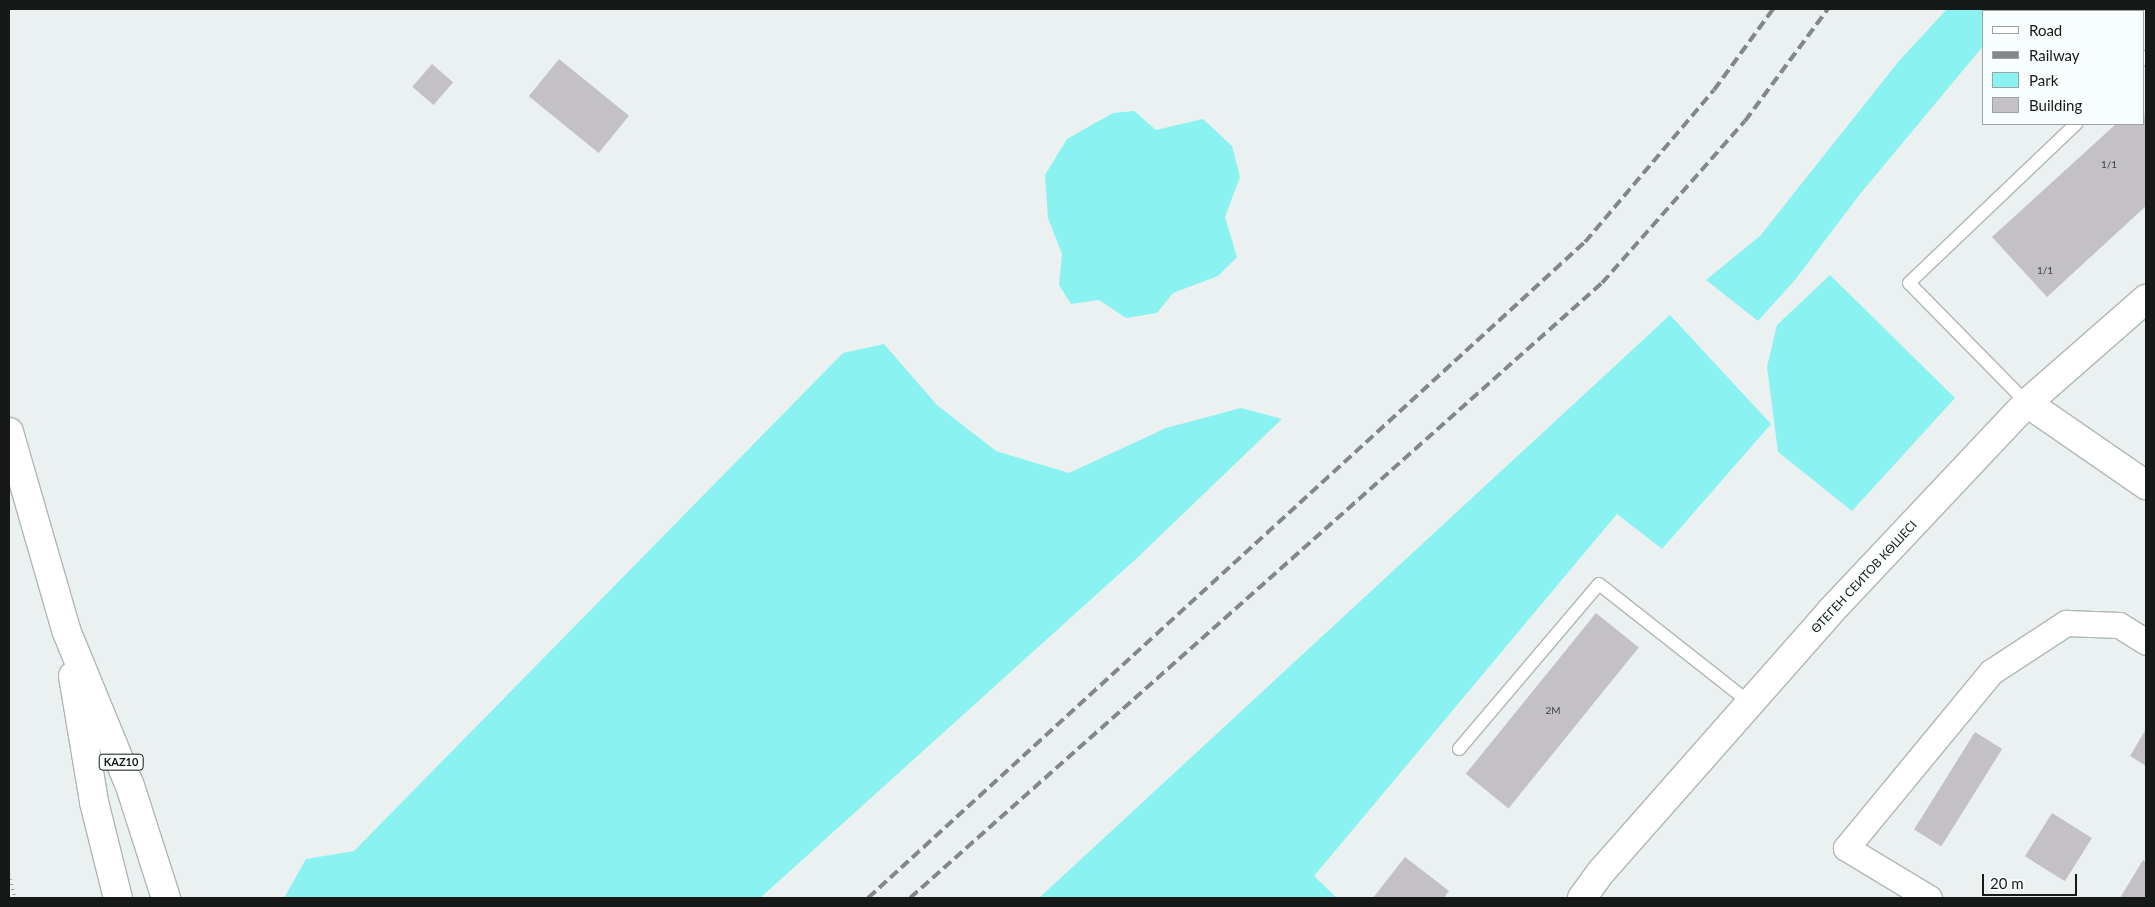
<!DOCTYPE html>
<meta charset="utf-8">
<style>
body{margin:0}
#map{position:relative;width:2155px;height:907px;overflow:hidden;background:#ebf0f0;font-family:Lato,sans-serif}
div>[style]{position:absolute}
.green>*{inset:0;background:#8af3f1}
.building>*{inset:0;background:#c4c1c5;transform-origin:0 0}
.path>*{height:3px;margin-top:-1.5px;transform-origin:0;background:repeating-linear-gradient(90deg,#9b9f9f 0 1px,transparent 0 5px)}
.roads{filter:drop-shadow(1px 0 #b1b7b6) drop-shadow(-1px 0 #b1b7b6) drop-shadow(0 1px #b1b7b6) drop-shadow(0 -1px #b1b7b6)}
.service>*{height:12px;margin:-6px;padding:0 6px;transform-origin:6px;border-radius:6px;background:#fff}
.minor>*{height:25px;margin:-12.5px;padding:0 12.5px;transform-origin:12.5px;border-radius:12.5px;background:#fff}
.secondary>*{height:28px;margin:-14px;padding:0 14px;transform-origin:14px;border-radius:14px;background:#fff}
.primary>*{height:28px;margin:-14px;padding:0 14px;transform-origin:14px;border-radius:14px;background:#fff}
.rail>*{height:4px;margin-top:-2px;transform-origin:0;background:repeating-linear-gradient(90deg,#838787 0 10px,transparent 0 15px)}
span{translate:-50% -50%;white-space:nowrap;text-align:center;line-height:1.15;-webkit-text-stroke:4px #f8fdfd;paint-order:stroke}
.number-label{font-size:10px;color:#424344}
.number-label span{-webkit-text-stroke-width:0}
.shield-label span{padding:1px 4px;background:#f8fdfd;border:1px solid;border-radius:4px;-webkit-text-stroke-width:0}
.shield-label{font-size:11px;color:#171919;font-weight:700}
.street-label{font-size:12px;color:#171919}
.frame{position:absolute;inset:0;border:10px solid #171919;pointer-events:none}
.legend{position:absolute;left:1982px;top:10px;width:162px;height:115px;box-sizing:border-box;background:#f8fdfd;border:1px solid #9ea2a2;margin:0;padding:6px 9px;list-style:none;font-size:15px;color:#171919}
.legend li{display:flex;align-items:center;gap:10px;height:25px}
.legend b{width:25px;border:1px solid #9ea2a2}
.scale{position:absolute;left:1982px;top:874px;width:95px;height:22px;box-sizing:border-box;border:2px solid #171919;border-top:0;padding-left:6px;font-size:15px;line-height:18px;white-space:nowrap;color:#171919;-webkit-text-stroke:4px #f8fdfd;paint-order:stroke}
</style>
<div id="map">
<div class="green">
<i style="clip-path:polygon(1947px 9px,2015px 9px,1984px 11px,1984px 45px,1860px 194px,1795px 280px,1758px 321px,1706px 280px,1760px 236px,1899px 61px)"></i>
<i style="clip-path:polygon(1134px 111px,1156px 130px,1203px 119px,1232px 146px,1240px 177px,1225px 217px,1237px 257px,1218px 276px,1173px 293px,1157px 313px,1126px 318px,1099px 300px,1071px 304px,1059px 285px,1062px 254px,1048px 218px,1045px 175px,1067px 139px,1113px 113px)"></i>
<i style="clip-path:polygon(1830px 275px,1955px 398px,1852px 511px,1778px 452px,1767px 367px,1777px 325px)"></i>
<i style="clip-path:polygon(1670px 315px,1771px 424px,1662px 549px,1617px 514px,1314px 876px,1337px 898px,1039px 898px)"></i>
<i style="clip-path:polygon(884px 344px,937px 405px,996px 451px,1069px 473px,1166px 428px,1241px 408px,1282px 419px,1137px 558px,760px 898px,284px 898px,306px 859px,354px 851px,843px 353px)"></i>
</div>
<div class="building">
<i style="left:559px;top:59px;width:90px;height:48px;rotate:39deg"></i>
<i style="left:432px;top:64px;width:28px;height:30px;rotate:41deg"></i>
<i style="clip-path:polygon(2146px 96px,2146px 206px,2047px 297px,1992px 237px,2116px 124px,2144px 124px)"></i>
<i style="left:1596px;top:613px;width:55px;height:207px;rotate:39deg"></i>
<i style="clip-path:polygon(2146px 729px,2146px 766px,2130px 756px)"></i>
<i style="left:1975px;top:732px;width:32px;height:115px;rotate:32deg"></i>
<i style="left:2052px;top:813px;width:47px;height:51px;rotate:32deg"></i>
<i style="clip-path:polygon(1405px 857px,1449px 891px,1444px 898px,1373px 898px)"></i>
<i style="clip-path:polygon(2143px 860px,2146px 862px,2146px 898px,2120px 898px)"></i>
</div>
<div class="path">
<i style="left:9px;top:874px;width:25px;rotate:76deg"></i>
</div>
<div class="roads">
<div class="service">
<i style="left:2144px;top:59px;width:3px;rotate:-45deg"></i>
<i style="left:2027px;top:403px;width:168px;rotate:-134.5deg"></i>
<i style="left:1909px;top:283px;width:231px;rotate:-43.6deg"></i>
<i style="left:1459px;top:749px;width:216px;rotate:-49.7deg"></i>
<i style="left:1599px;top:584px;width:192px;rotate:38.2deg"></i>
</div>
<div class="minor">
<i style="left:1929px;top:898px;width:97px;rotate:-148.9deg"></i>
<i style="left:1846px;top:848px;width:228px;rotate:-50.5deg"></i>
<i style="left:1991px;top:672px;width:90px;rotate:-33.2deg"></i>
<i style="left:2066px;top:623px;width:53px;rotate:2.2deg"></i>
<i style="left:2119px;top:625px;width:32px;rotate:32deg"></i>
</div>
<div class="secondary">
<i style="left:2027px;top:403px;width:145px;rotate:34.6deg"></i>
<i style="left:1582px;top:898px;width:32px;rotate:-54deg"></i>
<i style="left:1601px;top:872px;width:346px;rotate:-48.6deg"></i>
<i style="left:1830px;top:612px;width:287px;rotate:-46.7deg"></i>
<i style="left:2027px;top:403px;width:158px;rotate:-41.2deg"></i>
</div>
<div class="primary">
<i style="left:9px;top:432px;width:206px;rotate:73.9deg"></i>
<i style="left:66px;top:630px;width:169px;rotate:67.7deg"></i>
<i style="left:130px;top:786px;width:118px;rotate:72.2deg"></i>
<i style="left:73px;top:676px;width:128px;rotate:80.5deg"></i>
<i style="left:94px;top:802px;width:99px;rotate:76deg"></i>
</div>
</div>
<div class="rail">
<i style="left:868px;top:898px;width:972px;rotate:-42.46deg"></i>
<i style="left:1585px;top:242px;width:199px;rotate:-49.7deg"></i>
<i style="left:1714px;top:90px;width:100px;rotate:-53.9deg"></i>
<i style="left:910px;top:898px;width:926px;rotate:-41.63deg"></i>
<i style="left:1602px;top:283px;width:216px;rotate:-48.6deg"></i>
<i style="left:1745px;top:121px;width:139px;rotate:-53.5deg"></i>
</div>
<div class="number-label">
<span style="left:2109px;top:165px">1/1</span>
<span style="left:2045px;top:271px">1/1</span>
<span style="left:1553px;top:711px">2М</span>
</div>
<div class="shield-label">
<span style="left:121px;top:762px">KAZ10</span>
</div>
<div class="street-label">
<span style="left:1864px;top:577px;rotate:-47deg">ӨТЕГЕН СЕИТОВ КӨШЕСІ</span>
</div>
<div class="frame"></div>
<ul class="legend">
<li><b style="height:6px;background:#fff"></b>Road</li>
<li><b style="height:6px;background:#838787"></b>Railway</li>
<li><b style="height:14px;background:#8af3f1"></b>Park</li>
<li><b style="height:14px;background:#c4c1c5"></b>Building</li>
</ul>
<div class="scale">20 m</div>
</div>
